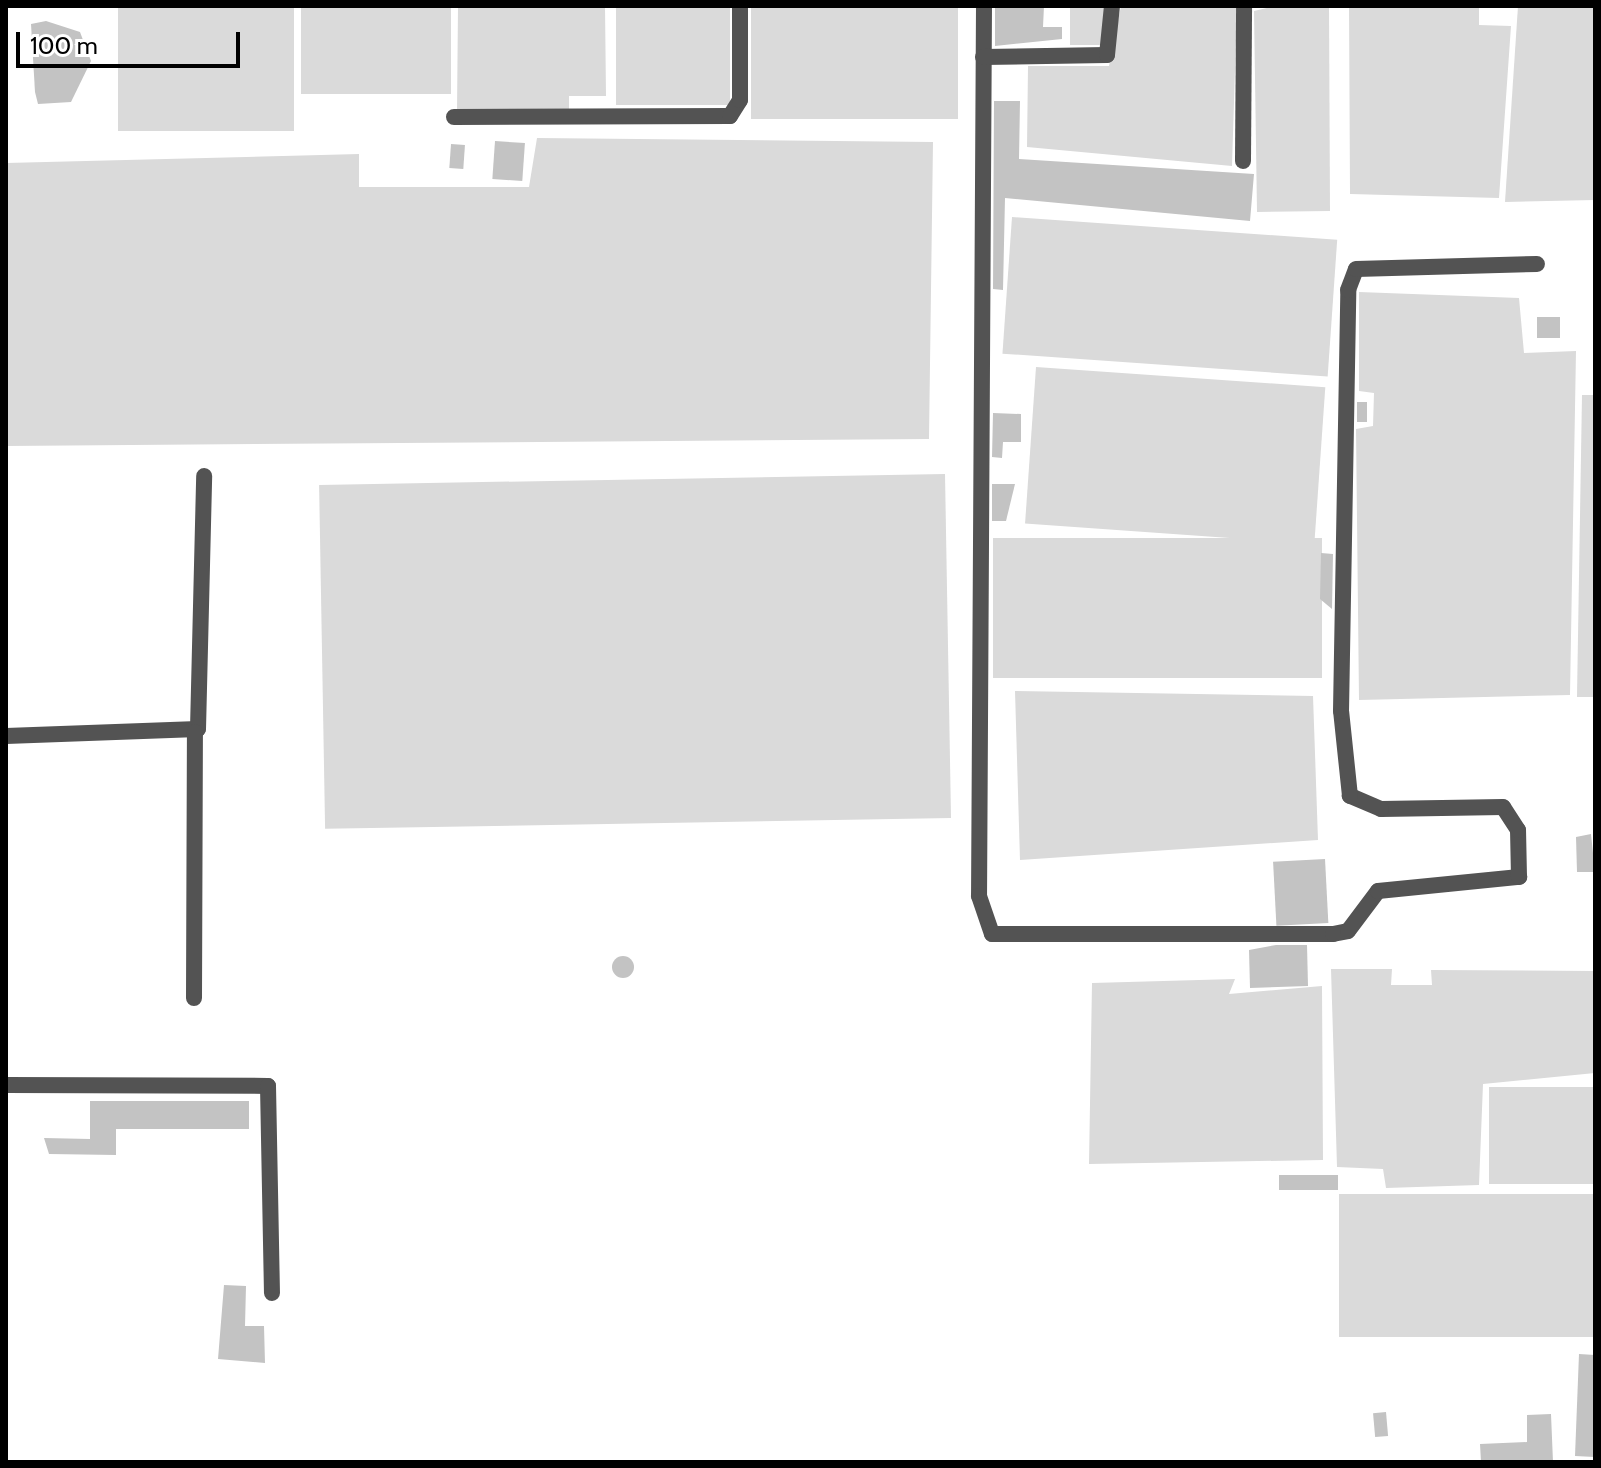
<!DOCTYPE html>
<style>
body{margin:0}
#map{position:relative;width:1601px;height:1468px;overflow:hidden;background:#fff;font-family:Cabin,sans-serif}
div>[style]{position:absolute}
.green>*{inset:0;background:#dadada;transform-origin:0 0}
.building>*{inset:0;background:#c3c3c3;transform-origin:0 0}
.round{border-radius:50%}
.minor>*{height:16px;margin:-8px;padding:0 8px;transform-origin:8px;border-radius:8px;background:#535353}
span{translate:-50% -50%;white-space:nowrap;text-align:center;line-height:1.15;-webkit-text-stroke:8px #fff;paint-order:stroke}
.frame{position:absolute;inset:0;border:8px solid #000;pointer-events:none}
.scale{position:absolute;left:16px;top:32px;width:224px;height:36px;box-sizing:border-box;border:4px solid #000;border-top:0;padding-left:10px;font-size:24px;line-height:28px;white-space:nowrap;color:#000;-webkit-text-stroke:6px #fff;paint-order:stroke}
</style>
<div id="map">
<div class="green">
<i style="left:118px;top:6px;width:176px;height:125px"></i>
<i style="left:301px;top:6px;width:150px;height:88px"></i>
<i style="clip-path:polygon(458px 6px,605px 6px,606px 96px,569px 96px,569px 113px,457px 111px)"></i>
<i style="left:616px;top:6px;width:114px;height:99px"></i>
<i style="left:751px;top:6px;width:207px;height:113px"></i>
<i style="left:1070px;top:6px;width:34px;height:39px"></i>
<i style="clip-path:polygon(1121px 6px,1237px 6px,1232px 166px,1027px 147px,1028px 66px,1109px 66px)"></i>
<i style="clip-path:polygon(1275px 6px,1329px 6px,1330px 211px,1257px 212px,1254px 11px)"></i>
<i style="clip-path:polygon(1349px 6px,1479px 6px,1479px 25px,1511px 26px,1499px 198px,1350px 194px)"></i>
<i style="clip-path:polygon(1518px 6px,1595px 6px,1595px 200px,1505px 202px)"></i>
<i style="clip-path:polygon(537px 138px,933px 142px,929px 439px,6px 446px,6px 163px,359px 154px,359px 187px,529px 187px)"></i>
<i style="left:1012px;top:217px;width:326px;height:137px;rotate:4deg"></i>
<i style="clip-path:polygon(1359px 292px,1519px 298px,1524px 353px,1576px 351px,1570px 695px,1359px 700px,1356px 429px,1373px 426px,1374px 393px,1359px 391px)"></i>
<i style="left:1036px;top:367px;width:290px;height:157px;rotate:4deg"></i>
<i style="clip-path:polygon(1582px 395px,1595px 395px,1595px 697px,1577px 697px)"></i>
<i style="left:945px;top:474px;width:344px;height:626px;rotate:89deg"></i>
<i style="left:993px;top:538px;width:329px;height:140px"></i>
<i style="clip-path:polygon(1015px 691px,1313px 696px,1318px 840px,1020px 860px)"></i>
<i style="clip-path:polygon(1331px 969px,1392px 969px,1391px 985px,1432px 985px,1431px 970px,1595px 971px,1595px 1073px,1483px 1084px,1479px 1185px,1386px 1188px,1383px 1169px,1337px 1167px)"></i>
<i style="clip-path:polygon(1235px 979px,1229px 994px,1322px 986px,1323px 1160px,1089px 1164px,1092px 983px)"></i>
<i style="left:1595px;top:1087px;width:97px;height:106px;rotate:90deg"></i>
<i style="left:1595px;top:1194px;width:143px;height:256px;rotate:90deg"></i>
</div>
<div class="building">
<i style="clip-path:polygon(995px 6px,1044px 6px,1043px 27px,1062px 27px,1062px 39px,995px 46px)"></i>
<i style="clip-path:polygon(46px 21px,80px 32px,91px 61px,71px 102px,38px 104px,35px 92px,31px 24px)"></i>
<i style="clip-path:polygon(994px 101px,1020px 101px,1019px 159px,1254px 174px,1250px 221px,1005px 198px,1003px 290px,993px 289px)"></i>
<i style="left:495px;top:141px;width:30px;height:38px;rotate:4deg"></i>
<i style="left:451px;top:144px;width:14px;height:24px;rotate:4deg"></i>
<i style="left:1537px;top:317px;width:23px;height:21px"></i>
<i style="left:1357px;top:402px;width:10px;height:20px"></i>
<i style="clip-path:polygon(993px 413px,1021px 414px,1021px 442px,1003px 442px,1002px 458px,992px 457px)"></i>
<i style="clip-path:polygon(992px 484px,1015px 484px,1006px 521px,992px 521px)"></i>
<i style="clip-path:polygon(1321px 553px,1333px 554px,1332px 609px,1320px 599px)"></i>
<i style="clip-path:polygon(1591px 834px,1595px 872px,1577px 872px,1576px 837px)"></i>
<i style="left:1325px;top:859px;width:64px;height:52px;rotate:87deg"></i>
<i style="clip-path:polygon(1276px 945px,1307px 945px,1308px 986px,1250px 988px,1249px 950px)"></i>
<i class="round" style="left:612px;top:956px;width:22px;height:22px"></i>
<i style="clip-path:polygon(90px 1101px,249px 1101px,249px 1129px,116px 1129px,116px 1155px,49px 1154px,44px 1138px,90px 1139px)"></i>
<i style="left:1279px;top:1175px;width:59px;height:15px"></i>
<i style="clip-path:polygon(224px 1285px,246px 1286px,245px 1326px,264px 1326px,265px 1363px,218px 1359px)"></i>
<i style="clip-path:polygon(1579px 1354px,1595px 1355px,1595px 1457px,1575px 1456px)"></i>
<i style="left:1386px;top:1412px;width:24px;height:13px;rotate:85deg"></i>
<i style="clip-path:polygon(1551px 1414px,1553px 1462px,1481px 1462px,1480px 1444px,1527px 1442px,1527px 1415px)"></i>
</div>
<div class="minor">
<i style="left:984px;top:6px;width:890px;rotate:90.32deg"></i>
<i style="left:979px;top:896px;width:40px;rotate:71.1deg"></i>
<i style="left:992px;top:934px;width:341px"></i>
<i style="left:1333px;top:934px;width:15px;rotate:-11deg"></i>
<i style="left:1348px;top:931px;width:50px;rotate:-53.1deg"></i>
<i style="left:1378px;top:891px;width:142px;rotate:-5.7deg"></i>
<i style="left:1519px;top:877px;width:47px;rotate:-91.2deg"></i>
<i style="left:1518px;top:830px;width:27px;rotate:-123deg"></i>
<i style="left:1503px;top:807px;width:122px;rotate:179.1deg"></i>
<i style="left:1381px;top:809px;width:34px;rotate:-157deg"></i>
<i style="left:1350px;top:796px;width:85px;rotate:-96deg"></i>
<i style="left:1341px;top:711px;width:421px;rotate:-89deg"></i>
<i style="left:1348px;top:290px;width:22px;rotate:-69deg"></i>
<i style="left:1356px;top:269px;width:181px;rotate:-1.6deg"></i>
<i style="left:983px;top:57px;width:124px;rotate:-0.9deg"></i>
<i style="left:1107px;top:55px;width:49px;rotate:-84.2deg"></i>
<i style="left:454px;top:117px;width:276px;rotate:-0.2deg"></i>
<i style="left:730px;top:116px;width:19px;rotate:-58deg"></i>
<i style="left:740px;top:100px;width:94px;rotate:-90deg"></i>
<i style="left:1243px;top:161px;width:155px;rotate:-89.6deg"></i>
<i style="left:6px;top:736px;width:192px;rotate:-2.1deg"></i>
<i style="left:198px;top:729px;width:253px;rotate:-88.6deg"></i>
<i style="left:194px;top:998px;width:266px;rotate:-89.8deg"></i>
<i style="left:6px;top:1085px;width:262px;rotate:0.2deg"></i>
<i style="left:268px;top:1086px;width:207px;rotate:88.9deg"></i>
</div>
<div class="frame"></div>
<div class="scale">100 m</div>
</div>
